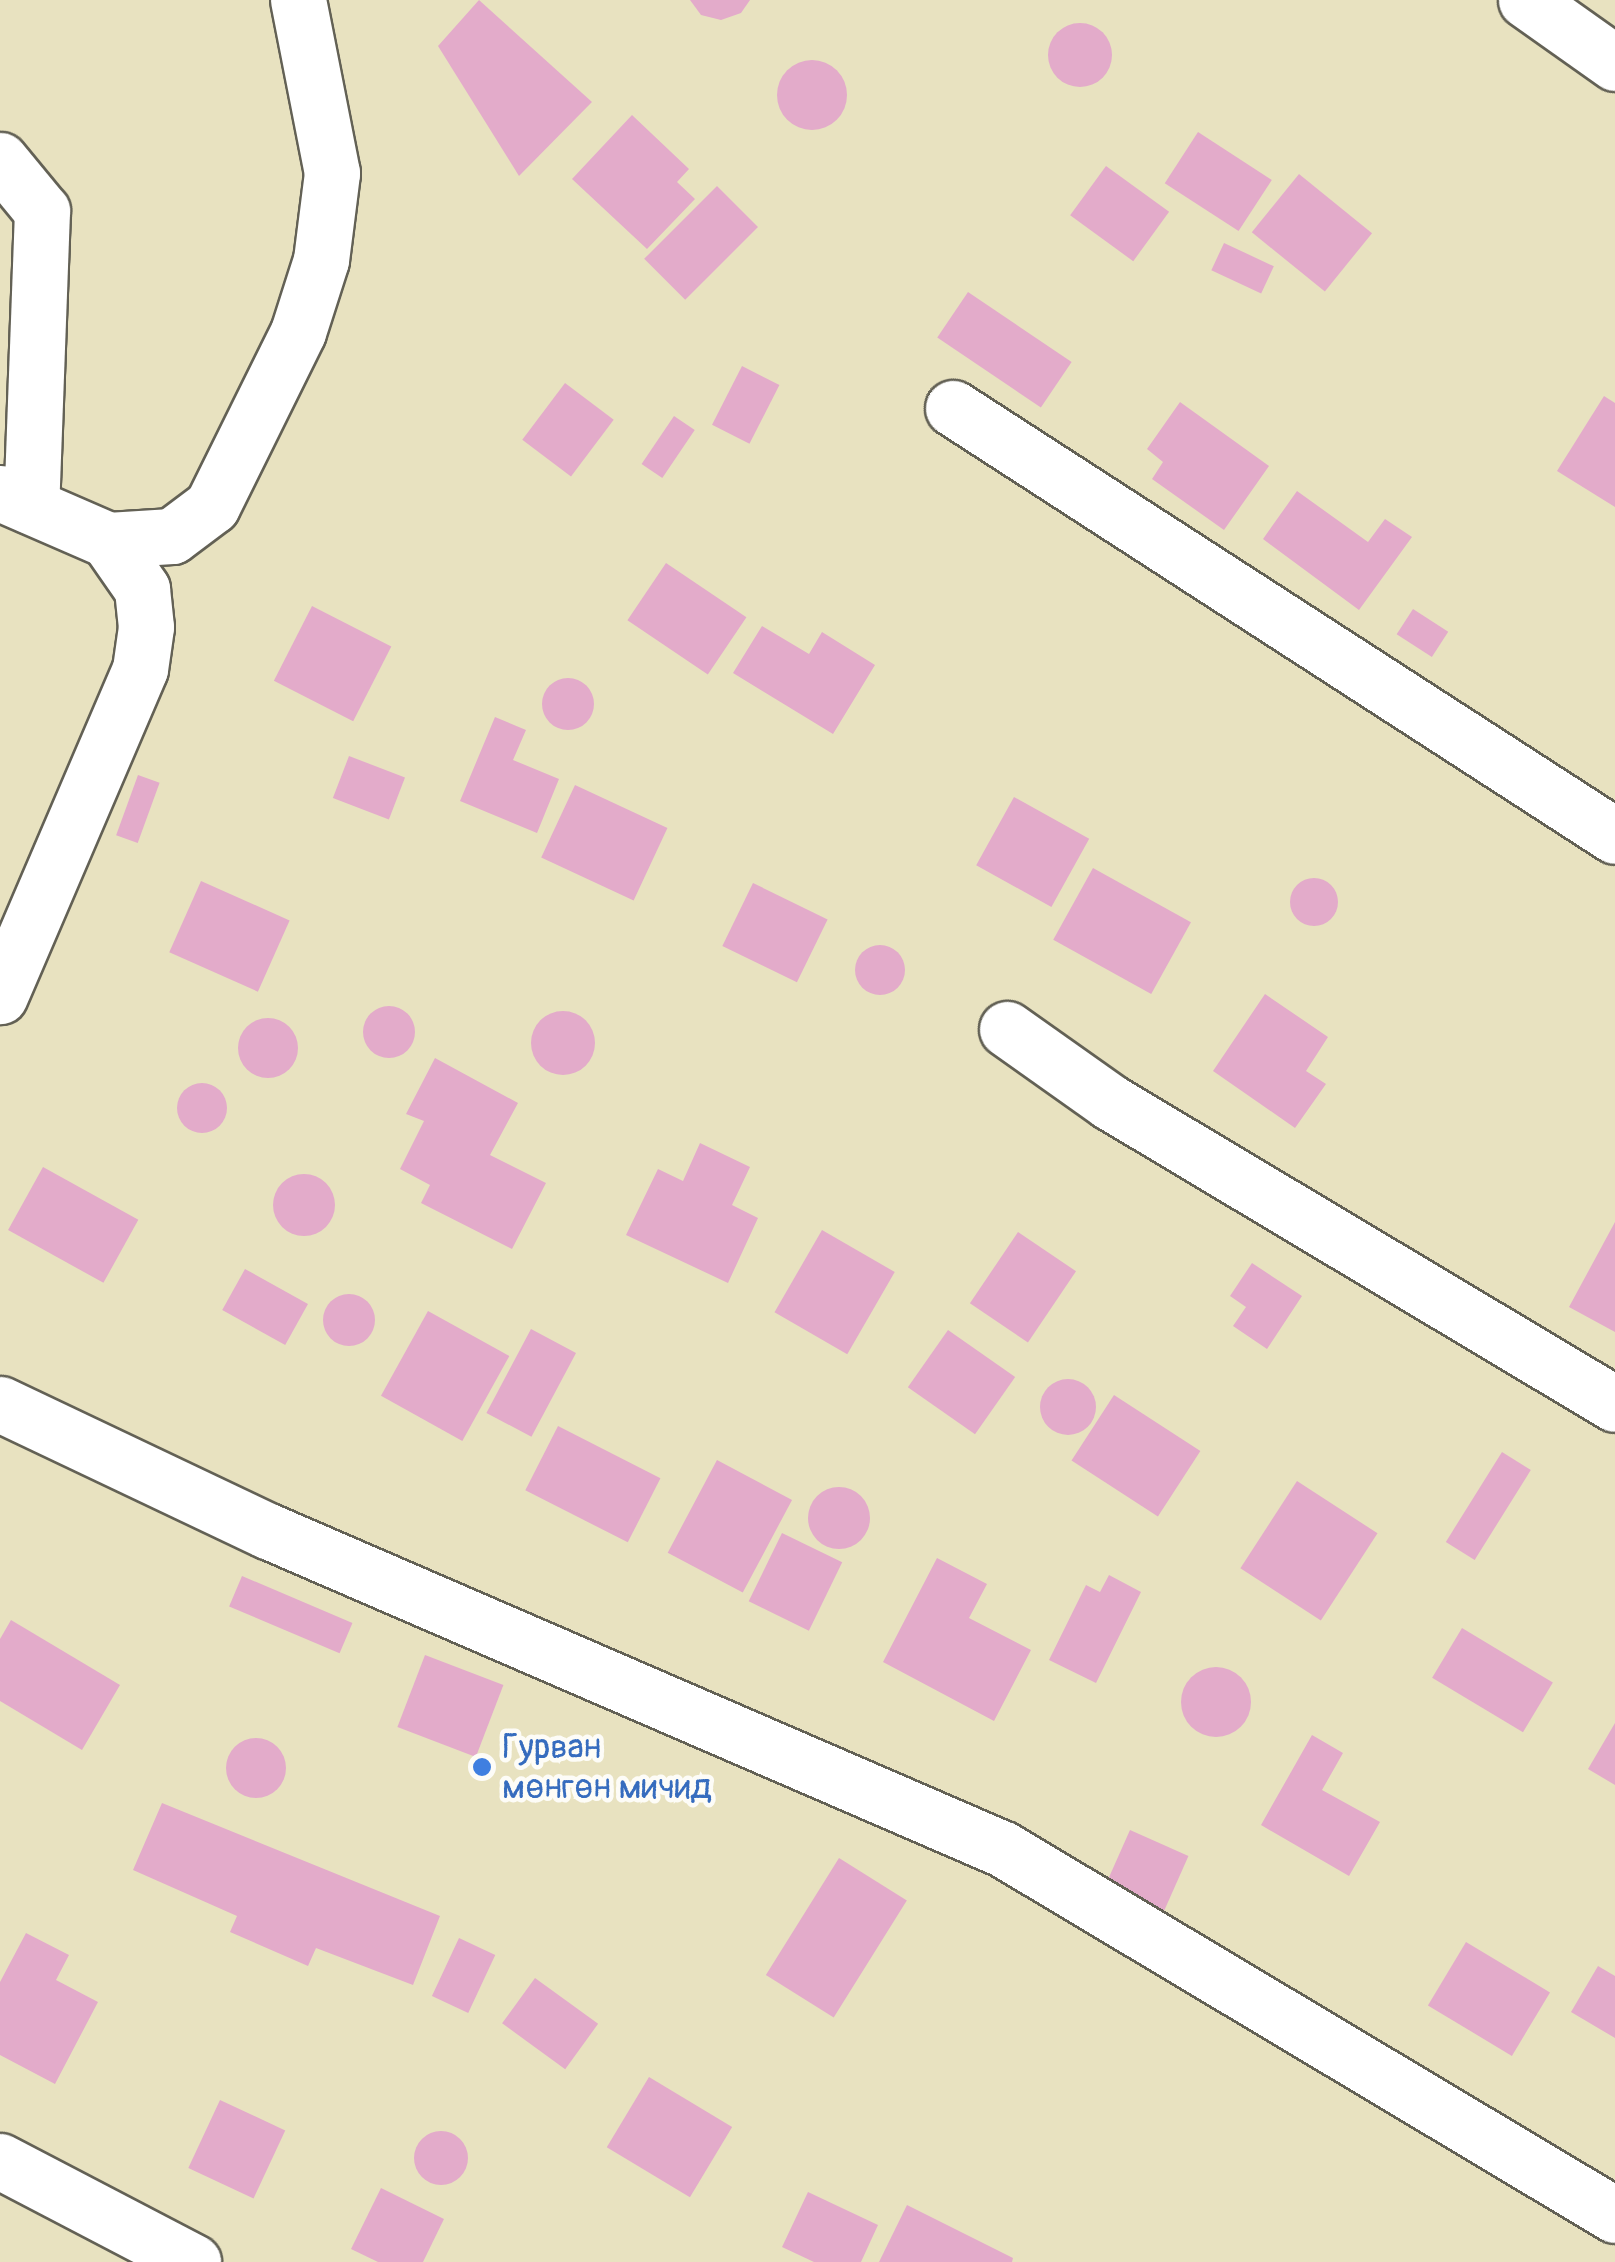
<!DOCTYPE html>
<meta charset="utf-8">
<style>
body{margin:0}
#map{position:relative;width:1615px;height:2262px;overflow:hidden;background:#e8e2c0;font-family:Pangolin,sans-serif}
div>[style]{position:absolute}
.building>*{inset:0;background:#e3abca;transform-origin:0 0}
.round{border-radius:50%}
.roads{filter:drop-shadow(2px 0 #636155) drop-shadow(-2px 0 #636155) drop-shadow(0 2px #636155) drop-shadow(0 -2px #636155)}
.minor>*{height:55px;margin:-27.5px;padding:0 27.5px;transform-origin:27.5px;border-radius:27.5px;background:#fff}
.dots>*{width:28px;height:28px;translate:-50% -50%;box-sizing:border-box;border:5px solid #fdfcf7;border-radius:50%}
span{translate:-50% -50%;white-space:nowrap;text-align:center;line-height:1.15;-webkit-text-stroke:9px #fdfcf7;paint-order:stroke}
.shop-label{font-size:35px;color:#366cbe}
.left{translate:0 -50%;text-align:left}
</style>
<div id="map">
<div class="building">
<i style="clip-path:polygon(479px 0,592px 102px,519px 176px,438px 46px)"></i>
<i style="clip-path:polygon(690px 0,750px 0,741px 13px,721px 20px,701px 15px)"></i>
<i class="round" style="left:1048px;top:23px;width:64px;height:64px"></i>
<i class="round" style="left:777px;top:60px;width:70px;height:70px"></i>
<i style="clip-path:polygon(632px 115px,689px 169px,677px 182px,695px 199px,647px 249px,572px 179px)"></i>
<i style="left:1198px;top:132px;width:88px;height:61px;rotate:33deg"></i>
<i style="left:1106px;top:166px;width:78px;height:61px;rotate:36deg"></i>
<i style="left:1299px;top:174px;width:94px;height:75px;rotate:39deg"></i>
<i style="left:717px;top:186px;width:58px;height:103px;rotate:45deg"></i>
<i style="left:1224px;top:243px;width:55px;height:30px;rotate:25deg"></i>
<i style="left:968px;top:292px;width:125px;height:55px;rotate:34deg"></i>
<i style="left:742px;top:366px;width:42px;height:66px;rotate:27deg"></i>
<i style="left:565px;top:383px;width:61px;height:71px;rotate:37deg"></i>
<i style="clip-path:polygon(1604px 396px,1615px 403px,1615px 507px,1557px 471px)"></i>
<i style="clip-path:polygon(1180px 402px,1269px 466px,1224px 530px,1152px 479px,1163px 462px,1147px 449px)"></i>
<i style="left:674px;top:416px;width:25px;height:58px;rotate:34deg"></i>
<i style="clip-path:polygon(1297px 491px,1368px 542px,1385px 519px,1412px 537px,1359px 610px,1263px 539px)"></i>
<i style="left:666px;top:563px;width:97px;height:69px;rotate:34deg"></i>
<i style="left:312px;top:606px;width:89px;height:84px;rotate:27deg"></i>
<i style="left:1413px;top:609px;width:42px;height:30px;rotate:33deg"></i>
<i style="clip-path:polygon(762px 626px,809px 654px,822px 632px,875px 665px,833px 734px,733px 673px)"></i>
<i class="round" style="left:542px;top:678px;width:52px;height:52px"></i>
<i style="clip-path:polygon(495px 717px,526px 730px,513px 760px,559px 779px,537px 833px,460px 801px)"></i>
<i style="left:349px;top:756px;width:60px;height:45px;rotate:21deg"></i>
<i style="left:138px;top:775px;width:23px;height:64px;rotate:20deg"></i>
<i style="left:575px;top:785px;width:102px;height:80px;rotate:25deg"></i>
<i style="left:1014px;top:797px;width:86px;height:78px;rotate:29deg"></i>
<i style="left:1093px;top:868px;width:112px;height:82px;rotate:29deg"></i>
<i class="round" style="left:1290px;top:878px;width:48px;height:48px"></i>
<i style="left:201px;top:881px;width:97px;height:78px;rotate:24deg"></i>
<i style="left:753px;top:883px;width:83px;height:70px;rotate:26deg"></i>
<i class="round" style="left:855px;top:945px;width:50px;height:50px"></i>
<i style="clip-path:polygon(1265px 994px,1328px 1037px,1306px 1071px,1326px 1084px,1295px 1128px,1213px 1071px)"></i>
<i class="round" style="left:363px;top:1006px;width:52px;height:52px"></i>
<i class="round" style="left:531px;top:1011px;width:64px;height:64px"></i>
<i class="round" style="left:238px;top:1018px;width:60px;height:60px"></i>
<i style="clip-path:polygon(435px 1058px,518px 1103px,490px 1155px,546px 1183px,512px 1249px,421px 1203px,430px 1185px,400px 1169px,424px 1121px,406px 1114px)"></i>
<i class="round" style="left:177px;top:1083px;width:50px;height:50px"></i>
<i style="clip-path:polygon(700px 1143px,750px 1167px,732px 1205px,758px 1218px,728px 1283px,626px 1235px,658px 1169px,683px 1181px)"></i>
<i style="left:43px;top:1167px;width:109px;height:72px;rotate:29deg"></i>
<i class="round" style="left:273px;top:1174px;width:62px;height:62px"></i>
<i style="clip-path:polygon(1615px 1222px,1615px 1332px,1569px 1307px)"></i>
<i style="left:822px;top:1230px;width:84px;height:95px;rotate:30deg"></i>
<i style="left:1018px;top:1232px;width:70px;height:86px;rotate:34deg"></i>
<i style="clip-path:polygon(1252px 1263px,1302px 1296px,1267px 1349px,1233px 1326px,1246px 1307px,1230px 1296px)"></i>
<i style="left:245px;top:1269px;width:72px;height:47px;rotate:29deg"></i>
<i class="round" style="left:323px;top:1294px;width:52px;height:52px"></i>
<i style="left:428px;top:1311px;width:93px;height:97px;rotate:29deg"></i>
<i style="left:531px;top:1329px;width:51px;height:95px;rotate:28deg"></i>
<i style="left:948px;top:1330px;width:82px;height:70px;rotate:35deg"></i>
<i class="round" style="left:1040px;top:1379px;width:56px;height:56px"></i>
<i style="left:1114px;top:1395px;width:103px;height:78px;rotate:33deg"></i>
<i style="left:558px;top:1426px;width:115px;height:72px;rotate:27deg"></i>
<i style="left:1502px;top:1452px;width:34px;height:106px;rotate:32deg"></i>
<i style="left:717px;top:1460px;width:85px;height:105px;rotate:28deg"></i>
<i style="left:1297px;top:1481px;width:96px;height:104px;rotate:33deg"></i>
<i class="round" style="left:808px;top:1487px;width:62px;height:62px"></i>
<i style="left:782px;top:1533px;width:67px;height:76px;rotate:26deg"></i>
<i style="clip-path:polygon(937px 1558px,987px 1584px,969px 1618px,1031px 1650px,994px 1721px,883px 1662px)"></i>
<i style="clip-path:polygon(1109px 1575px,1141px 1592px,1096px 1683px,1049px 1660px,1086px 1585px,1100px 1592px)"></i>
<i style="left:242px;top:1576px;width:120px;height:33px;rotate:23deg"></i>
<i style="clip-path:polygon(11px 1620px,120px 1685px,82px 1750px,0 1701px,0 1639px)"></i>
<i style="left:1462px;top:1628px;width:106px;height:58px;rotate:31deg"></i>
<i style="left:425px;top:1655px;width:84px;height:77px;rotate:21deg"></i>
<i class="round" style="left:1181px;top:1667px;width:70px;height:70px"></i>
<i style="clip-path:polygon(1615px 1723px,1615px 1785px,1588px 1769px)"></i>
<i style="clip-path:polygon(1312px 1735px,1343px 1753px,1322px 1790px,1380px 1822px,1349px 1876px,1261px 1825px)"></i>
<i class="round" style="left:226px;top:1738px;width:60px;height:60px"></i>
<i style="clip-path:polygon(162px 1803px,440px 1916px,413px 1985px,316px 1948px,308px 1966px,230px 1932px,237px 1916px,133px 1870px)"></i>
<i style="left:1130px;top:1830px;width:64px;height:62px;rotate:24deg"></i>
<i style="left:839px;top:1858px;width:80px;height:138px;rotate:32deg"></i>
<i style="clip-path:polygon(26px 1933px,69px 1955px,56px 1980px,98px 2002px,55px 2084px,0 2055px,0 1982px)"></i>
<i style="left:459px;top:1938px;width:40px;height:64px;rotate:25deg"></i>
<i style="left:1466px;top:1942px;width:98px;height:74px;rotate:31deg"></i>
<i style="clip-path:polygon(1598px 1966px,1615px 1976px,1615px 2038px,1571px 2012px)"></i>
<i style="left:535px;top:1978px;width:78px;height:56px;rotate:36deg"></i>
<i style="left:649px;top:2077px;width:97px;height:82px;rotate:31deg"></i>
<i style="left:220px;top:2100px;width:72px;height:75px;rotate:25deg"></i>
<i class="round" style="left:414px;top:2131px;width:54px;height:54px"></i>
<i style="clip-path:polygon(381px 2188px,444px 2219px,423px 2262px,378px 2262px,351px 2249px)"></i>
<i style="clip-path:polygon(808px 2192px,878px 2225px,861px 2262px,814px 2262px,782px 2247px)"></i>
<i style="clip-path:polygon(907px 2205px,1013px 2258px,1012px 2262px,879px 2262px)"></i>
</div>
<div class="roads">
<div class="minor">
<i style="left:1526px;top:0;width:109px;rotate:35.3deg"></i>
<i style="left:0;top:160px;width:66px;rotate:50.5deg"></i>
<i style="left:42px;top:211px;width:295px;rotate:92.1deg"></i>
<i style="left:953px;top:408px;width:788px;rotate:32.88deg"></i>
<i style="left:0;top:493px;width:118px;rotate:23.5deg"></i>
<i style="left:108px;top:540px;width:60px;rotate:55.2deg"></i>
<i style="left:142px;top:589px;width:38px;rotate:84deg"></i>
<i style="left:146px;top:627px;width:42px;rotate:98.1deg"></i>
<i style="left:140px;top:669px;width:356px;rotate:113.2deg"></i>
<i style="left:108px;top:540px;width:64px;rotate:-3.6deg"></i>
<i style="left:172px;top:536px;width:50px;rotate:-36.9deg"></i>
<i style="left:212px;top:506px;width:194px;rotate:-63.7deg"></i>
<i style="left:298px;top:332px;width:76px;rotate:-72.3deg"></i>
<i style="left:321px;top:260px;width:88px;rotate:-82.8deg"></i>
<i style="left:332px;top:173px;width:176px;rotate:-101.1deg"></i>
<i style="left:1007px;top:1029px;width:126px;rotate:35.3deg"></i>
<i style="left:1110px;top:1102px;width:588px;rotate:30.88deg"></i>
<i style="left:0;top:1404px;width:297px;rotate:25.4deg"></i>
<i style="left:268px;top:1531px;width:801px;rotate:23.4deg"></i>
<i style="left:1003px;top:1849px;width:713px;rotate:30.88deg"></i>
<i style="left:0;top:2161px;width:218px;rotate:27.6deg"></i>
</div>
</div>
<div class="dots">
<i style="left:482px;top:1767px;background:#3f7fe0"></i>
</div>
<div class="shop-label">
<span class="left" style="left:502px;top:1767px">Гурван<br>мөнгөн мичид</span>
</div>
</div>
